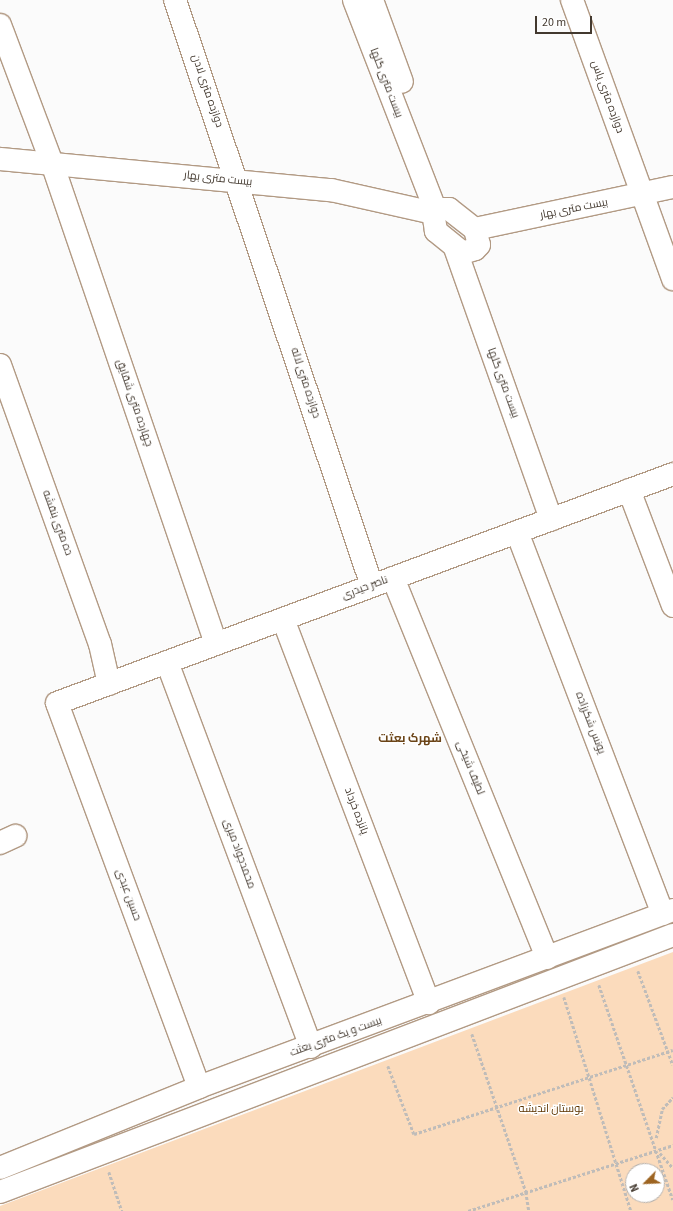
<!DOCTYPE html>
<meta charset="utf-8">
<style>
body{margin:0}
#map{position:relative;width:673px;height:1211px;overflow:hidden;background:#fbfbfb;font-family:"Source Sans 3",Cairo,sans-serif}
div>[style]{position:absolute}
.green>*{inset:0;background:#fbdbbc}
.path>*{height:2.5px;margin-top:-1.25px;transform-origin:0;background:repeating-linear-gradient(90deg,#bfbcb9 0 3px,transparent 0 5px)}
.roads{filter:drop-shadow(1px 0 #b29a84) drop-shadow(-1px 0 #b29a84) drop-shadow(0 1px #b29a84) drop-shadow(0 -1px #b29a84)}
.minor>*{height:22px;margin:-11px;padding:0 11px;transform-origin:11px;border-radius:11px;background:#fff}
span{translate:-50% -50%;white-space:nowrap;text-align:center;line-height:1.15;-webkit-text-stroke:3px #fff;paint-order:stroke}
.street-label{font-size:11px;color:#43392f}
.park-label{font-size:11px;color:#5d3501}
.neighbourhood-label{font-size:12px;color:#6b4417;font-weight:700}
.north{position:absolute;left:625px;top:1163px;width:40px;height:40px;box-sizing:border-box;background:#fff;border:1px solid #b4b0ac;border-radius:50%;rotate:246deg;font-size:11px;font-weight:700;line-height:16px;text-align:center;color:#43392f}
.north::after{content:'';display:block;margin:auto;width:14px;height:18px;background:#9d6421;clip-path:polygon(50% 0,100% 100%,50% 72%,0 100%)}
.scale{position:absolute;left:535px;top:16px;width:57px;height:18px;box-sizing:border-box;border:2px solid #43392f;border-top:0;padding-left:5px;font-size:12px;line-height:14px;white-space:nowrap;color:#43392f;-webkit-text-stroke:3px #fff;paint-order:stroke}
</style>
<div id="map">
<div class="green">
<i style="clip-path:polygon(evenodd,673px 952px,673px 1211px,0 1211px,0 1206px,673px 952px,633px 1171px,657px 1171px,657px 1195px,633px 1195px,633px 1171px)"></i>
</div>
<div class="path">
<i style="left:638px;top:971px;width:100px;rotate:69.6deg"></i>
<i style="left:599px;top:985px;width:227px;rotate:71deg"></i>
<i style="left:564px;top:997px;width:224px;rotate:72.6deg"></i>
<i style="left:472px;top:1034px;width:167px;rotate:71.1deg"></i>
<i style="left:526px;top:1192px;width:19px;rotate:81deg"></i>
<i style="left:388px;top:1066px;width:73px;rotate:69.1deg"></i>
<i style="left:414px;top:1134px;width:272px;rotate:-18deg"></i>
<i style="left:656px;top:1138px;width:30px;rotate:-78deg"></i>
<i style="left:662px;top:1109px;width:16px;rotate:-47deg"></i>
<i style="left:660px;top:1153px;width:20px;rotate:49deg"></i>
<i style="left:109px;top:1172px;width:41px;rotate:71.6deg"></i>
<i style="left:468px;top:1211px;width:215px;rotate:-17.8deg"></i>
</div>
<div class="roads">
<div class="minor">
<i style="left:175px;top:0;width:618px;rotate:71.42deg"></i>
<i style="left:354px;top:0;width:226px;rotate:68.8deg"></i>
<i style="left:372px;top:0;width:87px;rotate:69.9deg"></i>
<i style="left:572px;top:0;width:297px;rotate:70.1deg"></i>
<i style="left:0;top:25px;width:147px;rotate:69.4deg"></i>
<i style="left:52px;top:163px;width:508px;rotate:71.17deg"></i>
<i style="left:0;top:159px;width:332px;rotate:5.4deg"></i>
<i style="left:331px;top:190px;width:105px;rotate:12.7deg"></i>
<i style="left:439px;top:209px;width:10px"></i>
<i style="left:449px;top:209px;width:33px;rotate:38deg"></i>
<i style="left:475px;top:229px;width:16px;rotate:76deg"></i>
<i style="left:479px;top:245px;width:6px;rotate:135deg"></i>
<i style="left:475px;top:249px;width:13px;rotate:162deg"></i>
<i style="left:463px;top:253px;width:35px;rotate:-141deg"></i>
<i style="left:436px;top:231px;width:18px;rotate:-99deg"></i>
<i style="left:433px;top:213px;width:7px;rotate:-34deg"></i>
<i style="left:475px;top:229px;width:202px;rotate:-12deg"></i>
<i style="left:455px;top:248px;width:288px;rotate:70.5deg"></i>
<i style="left:0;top:365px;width:296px;rotate:70.3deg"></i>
<i style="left:100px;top:644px;width:41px;rotate:77.3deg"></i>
<i style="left:629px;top:490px;width:124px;rotate:69.2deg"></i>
<i style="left:517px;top:532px;width:409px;rotate:69.1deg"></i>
<i style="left:393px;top:578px;width:410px;rotate:67.9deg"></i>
<i style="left:283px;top:619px;width:411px;rotate:69.2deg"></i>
<i style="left:167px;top:662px;width:411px;rotate:69.5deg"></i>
<i style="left:0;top:843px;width:17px;rotate:-25deg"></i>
<i style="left:199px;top:1087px;width:409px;rotate:-110.3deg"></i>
<i style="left:57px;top:703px;width:657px;rotate:-20.39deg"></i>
<i style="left:0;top:1168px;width:215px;rotate:-22.1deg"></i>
<i style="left:199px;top:1087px;width:506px;rotate:-20.48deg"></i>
<i style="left:0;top:1192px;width:720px;rotate:-20.9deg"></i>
</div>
</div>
<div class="street-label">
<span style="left:386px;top:83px;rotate:69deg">بیست متری گلها</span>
<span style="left:207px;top:91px;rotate:71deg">دوازده متری لادن</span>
<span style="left:607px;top:97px;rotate:70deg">دوازده متری یاس</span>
<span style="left:218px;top:179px;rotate:6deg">بیست متری بهار</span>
<span style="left:574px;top:209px;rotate:-11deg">بیست متری بهار</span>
<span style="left:305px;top:383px;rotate:72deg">دوازده متری لاله</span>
<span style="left:503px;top:383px;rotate:70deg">بیست متری گلها</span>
<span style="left:134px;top:403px;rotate:71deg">چهارده متری شقایق</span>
<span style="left:57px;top:523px;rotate:70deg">ده متری بنفشه</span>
<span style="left:365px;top:588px;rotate:-20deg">ناصر حیدری</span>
<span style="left:590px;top:723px;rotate:69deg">یونس شکرزاده</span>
<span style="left:470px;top:768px;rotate:68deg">لطیف شیخی</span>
<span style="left:356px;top:811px;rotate:69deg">پانزده خرداد</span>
<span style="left:239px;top:854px;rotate:70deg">محمدجواد میری</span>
<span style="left:128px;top:895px;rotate:70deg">حسین عبدی</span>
<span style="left:336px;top:1037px;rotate:-20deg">بیست و یک متری بعثت</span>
</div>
<div class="park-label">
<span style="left:551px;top:1109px">بوستان اندیشه</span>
</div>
<div class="neighbourhood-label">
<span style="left:410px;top:739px">شهرک بعثت</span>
</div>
<div class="north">N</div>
<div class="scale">20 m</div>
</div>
